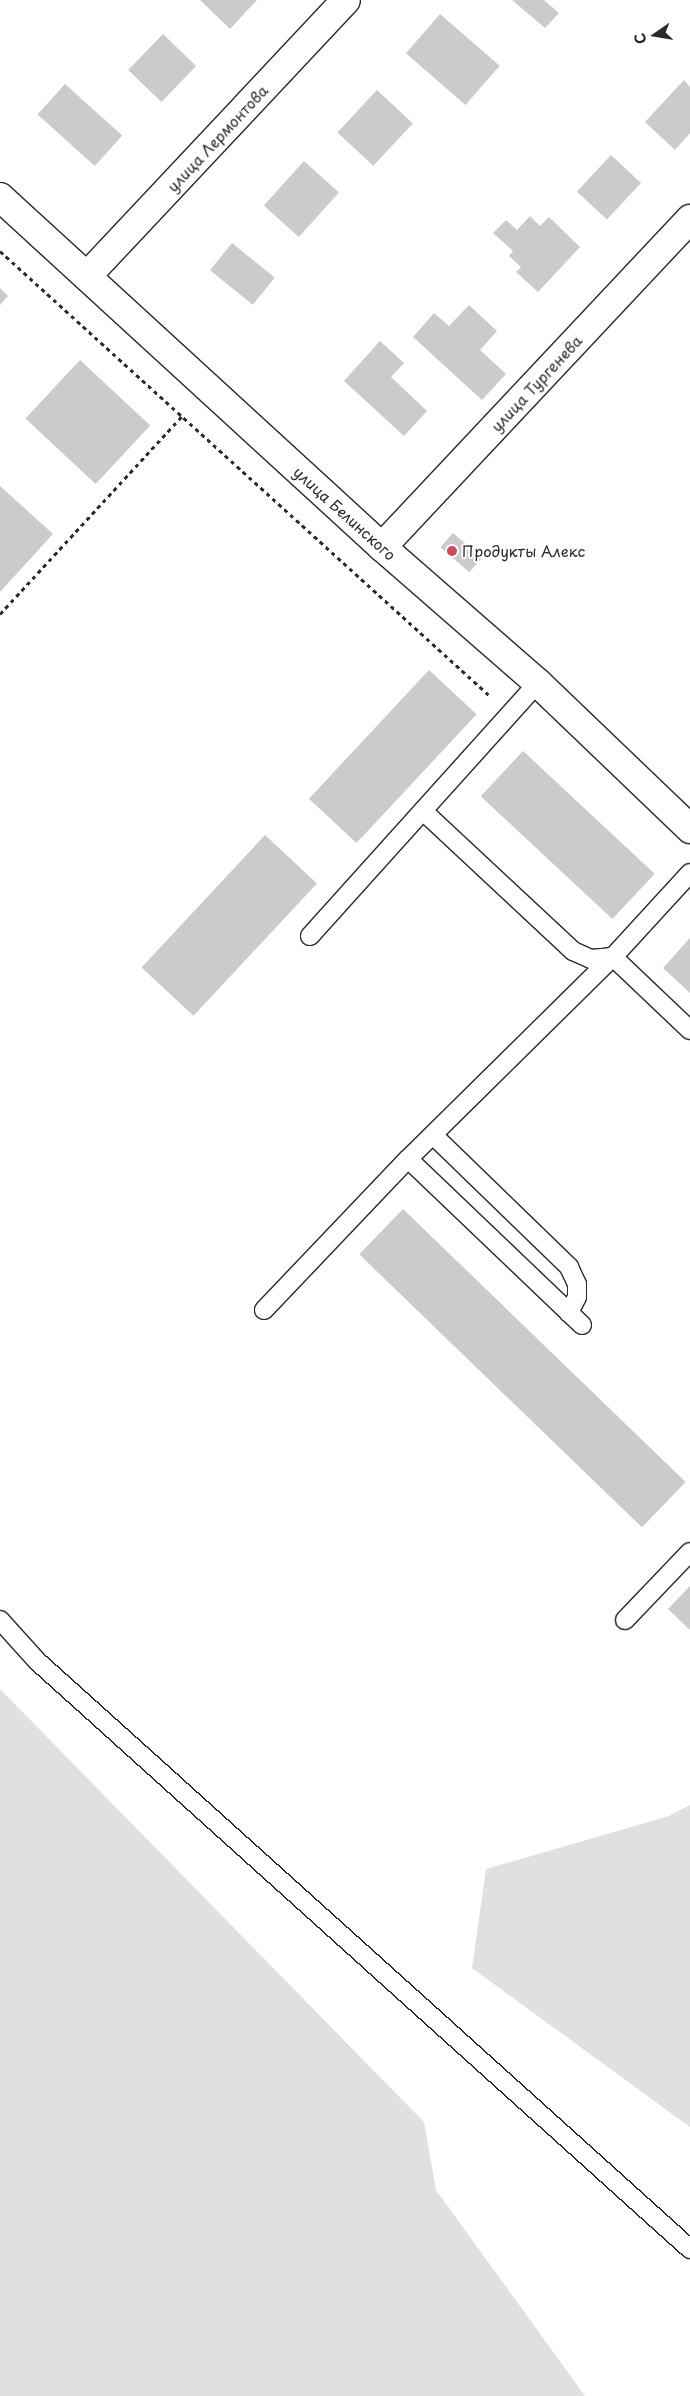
<!DOCTYPE html>
<meta charset="utf-8">
<style>
body{margin:0}
#map{position:relative;width:690px;height:2396px;overflow:hidden;background:#fff;font-family:"Playpen Sans",sans-serif}
div>[style]{position:absolute}
.green>*{inset:0;background:#e0e0e0}
.building>*{inset:0;background:#cbcbcb;transform-origin:0 0}
.path>*{height:3px;margin-top:-1.5px;transform-origin:0;background:repeating-linear-gradient(90deg,#2b2b2b 0 4px,transparent 0 8px)}
.roads{filter:drop-shadow(1px 0 #2b2b2b) drop-shadow(-1px 0 #2b2b2b) drop-shadow(0 1px #2b2b2b) drop-shadow(0 -1px #2b2b2b)}
.lane>*{height:18px;margin:-9px;padding:0 9px;transform-origin:9px;border-radius:9px;background:#fff}
.street>*{height:28px;margin:-14px;padding:0 14px;transform-origin:14px;border-radius:14px;background:#fff}
.dots>*{width:14px;height:14px;translate:-50% -50%;box-sizing:border-box;border:2px solid #fff;border-radius:50%}
span{translate:-50% -50%;white-space:nowrap;text-align:center;line-height:1.15;-webkit-text-stroke:4px #fff;paint-order:stroke}
.street-label{font-size:15px;color:#2b2b2b}
.poi-label{font-size:15px;color:#2b2b2b}
.left{translate:0 -50%;text-align:left}
.north{position:absolute;left:630px;top:10px;width:50px;height:50px;-webkit-text-stroke:4px #fff;paint-order:stroke;rotate:257deg;font-size:14px;font-weight:700;line-height:20px;text-align:center;color:#2b2b2b}
.north::after{content:'';display:block;margin:auto;width:18px;height:22px;background:#2b2b2b;clip-path:polygon(50% 0,100% 100%,50% 72%,0 100%)}
</style>
<div id="map">
<div class="green">
<i style="clip-path:polygon(0 1689px,424px 2122px,436px 2190px,585px 2396px,0 2396px)"></i>
<i style="clip-path:polygon(690px 1805px,690px 2127px,472px 1968px,486px 1869px,669px 1816px)"></i>
</div>
<div class="building">
<i style="clip-path:polygon(200px 0,257px 0,230px 29px)"></i>
<i style="clip-path:polygon(512px 0,544px 0,559px 13px,545px 28px)"></i>
<i style="left:440px;top:14px;width:79px;height:52px;rotate:41deg"></i>
<i style="left:163px;top:34px;width:46px;height:50px;rotate:44deg"></i>
<i style="clip-path:polygon(684px 80px,690px 87px,690px 133px,675px 150px,645px 122px)"></i>
<i style="left:65px;top:84px;width:77px;height:41px;rotate:42deg"></i>
<i style="left:377px;top:90px;width:49px;height:58px;rotate:43deg"></i>
<i style="left:611px;top:155px;width:41px;height:50px;rotate:43deg"></i>
<i style="left:304px;top:161px;width:47px;height:60px;rotate:42deg"></i>
<i style="clip-path:polygon(530px 216px,540px 226px,549px 217px,580px 247px,538px 292px,516px 272px,521px 267px,509px 256px,513px 251px,493px 233px,506px 220px,517px 230px)"></i>
<i style="left:232px;top:243px;width:55px;height:35px;rotate:39deg"></i>
<i style="clip-path:polygon(0 288px,8px 296px,0 305px)"></i>
<i style="clip-path:polygon(469px 305px,497px 331px,480px 350px,506px 374px,482px 400px,413px 337px,434px 313px,449px 326px)"></i>
<i style="clip-path:polygon(380px 341px,404px 363px,391px 377px,427px 411px,404px 436px,344px 381px)"></i>
<i style="left:80px;top:360px;width:96px;height:80px;rotate:43deg"></i>
<i style="clip-path:polygon(0 486px,53px 534px,0 592px)"></i>
<i style="left:453px;top:533px;width:38px;height:19px;rotate:41deg"></i>
<i style="left:429px;top:670px;width:65px;height:176px;rotate:43deg"></i>
<i style="left:523px;top:751px;width:180px;height:62px;rotate:43deg"></i>
<i style="left:265px;top:835px;width:71px;height:181px;rotate:43deg"></i>
<i style="clip-path:polygon(690px 938px,690px 993px,663px 968px)"></i>
<i style="left:403px;top:1209px;width:393px;height:63px;rotate:44deg"></i>
<i style="clip-path:polygon(690px 1586px,690px 1630px,668px 1609px)"></i>
</div>
<div class="path">
<i style="left:0;top:251px;width:662px;rotate:42.24deg"></i>
<i style="left:0;top:614px;width:269px;rotate:-47.4deg"></i>
</div>
<div class="roads">
<div class="lane">
<i style="left:423px;top:811px;width:205px;rotate:43deg"></i>
<i style="left:573px;top:951px;width:20px;rotate:24deg"></i>
<i style="left:591px;top:959px;width:22px;rotate:-5deg"></i>
<i style="left:613px;top:957px;width:106px;rotate:43.5deg"></i>
<i style="left:310px;top:936px;width:341px;rotate:-48deg"></i>
<i style="left:433px;top:1135px;width:190px;rotate:44.1deg"></i>
<i style="left:569px;top:1267px;width:19px;rotate:65deg"></i>
<i style="left:577px;top:1284px;width:13px;rotate:90deg"></i>
<i style="left:577px;top:1297px;width:18px;rotate:117deg"></i>
<i style="left:264px;top:1310px;width:209px;rotate:-46.4deg"></i>
<i style="left:582px;top:1325px;width:240px;rotate:-136.3deg"></i>
<i style="left:408px;top:1159px;width:288px;rotate:-44.6deg"></i>
<i style="left:613px;top:957px;width:114px;rotate:-47.5deg"></i>
<i style="left:0;top:1620px;width:55px;rotate:47.9deg"></i>
<i style="left:37px;top:1661px;width:879px;rotate:42deg"></i>
<i style="left:625px;top:1620px;width:94px;rotate:-46.3deg"></i>
</div>
<div class="street">
<i style="left:0;top:197px;width:518px;rotate:42.5deg"></i>
<i style="left:382px;top:547px;width:207px;rotate:41.1deg"></i>
<i style="left:538px;top:683px;width:211px;rotate:43.8deg"></i>
<i style="left:87px;top:276px;width:378px;rotate:-46.8deg"></i>
<i style="left:382px;top:547px;width:450px;rotate:-46.8deg"></i>
</div>
</div>
<div class="dots">
<i style="left:452px;top:551px;background:#d1495b"></i>
</div>
<div class="street-label">
<span style="left:217px;top:138px;rotate:-47deg">улица Лермонтова</span>
<span style="left:536px;top:383px;rotate:-47deg">улица Тургенева</span>
<span style="left:345px;top:513px;rotate:42deg">улица Белинского</span>
</div>
<div class="poi-label">
<span class="left" style="left:462px;top:551px">Продукты Алекс</span>
</div>
<div class="north">С</div>
</div>
